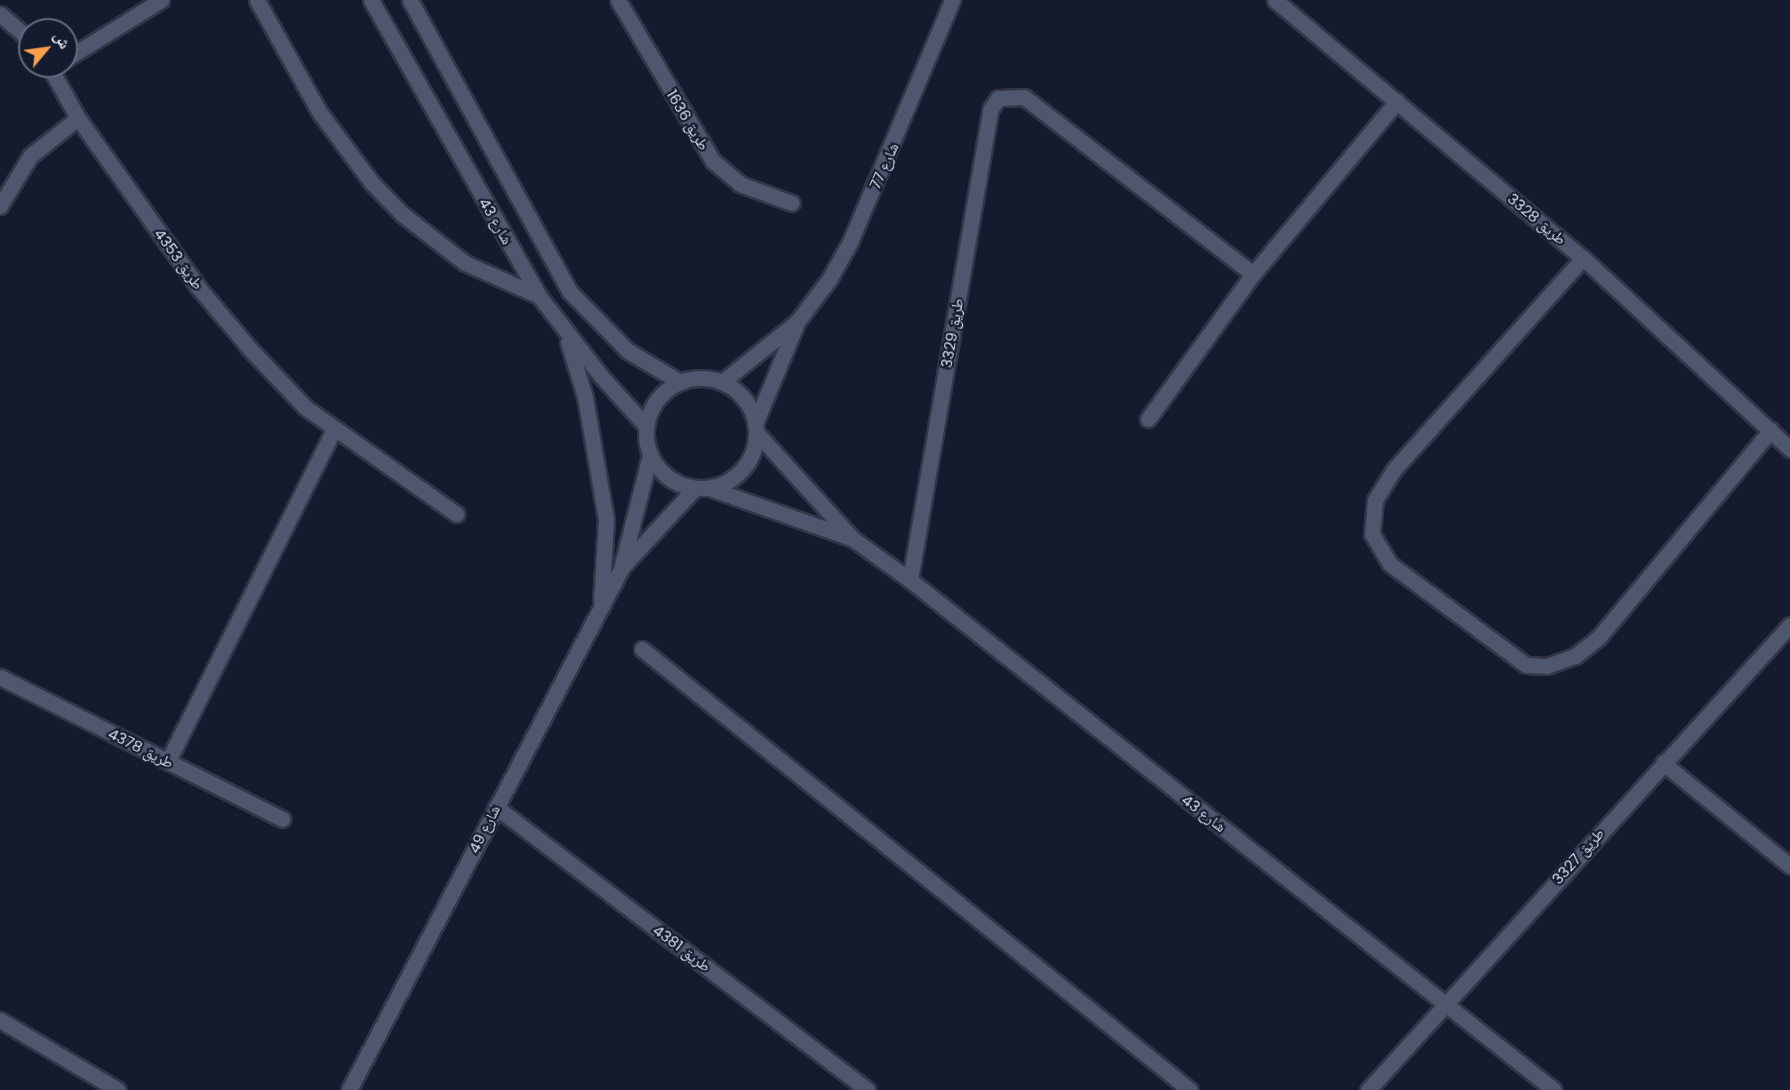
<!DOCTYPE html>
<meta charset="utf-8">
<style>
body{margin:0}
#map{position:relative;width:1790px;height:1090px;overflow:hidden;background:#151b2e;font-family:Poppins,"Noto Naskh Arabic",sans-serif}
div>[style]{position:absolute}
.roads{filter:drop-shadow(2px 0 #333646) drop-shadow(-2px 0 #333646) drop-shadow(0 2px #333646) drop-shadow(0 -2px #333646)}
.service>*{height:15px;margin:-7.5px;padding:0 7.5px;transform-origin:7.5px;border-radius:7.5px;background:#4f576e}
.minor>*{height:15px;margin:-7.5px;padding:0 7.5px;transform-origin:7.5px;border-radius:7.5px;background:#4f576e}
.tertiary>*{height:15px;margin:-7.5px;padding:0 7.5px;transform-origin:7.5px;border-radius:7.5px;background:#4f576e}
.tertiary>.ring{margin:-7.5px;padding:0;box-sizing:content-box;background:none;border:15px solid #4f576e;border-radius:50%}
span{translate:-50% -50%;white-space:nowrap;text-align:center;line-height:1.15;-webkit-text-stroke:4.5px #151b2e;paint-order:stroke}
.street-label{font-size:15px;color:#dde2f0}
.north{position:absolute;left:18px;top:18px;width:60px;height:60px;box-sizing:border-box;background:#151b2e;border:2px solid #656b7c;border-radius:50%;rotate:61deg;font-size:16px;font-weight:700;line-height:24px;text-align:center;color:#dde2f0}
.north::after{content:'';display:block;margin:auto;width:21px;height:27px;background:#fa9f4e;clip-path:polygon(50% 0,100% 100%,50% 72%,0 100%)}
</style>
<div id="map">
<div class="roads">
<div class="service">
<i style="left:257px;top:0;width:129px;rotate:60.9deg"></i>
<i style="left:320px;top:113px;width:87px;rotate:53.4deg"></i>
<i style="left:372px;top:183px;width:43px;rotate:45.9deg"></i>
<i style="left:402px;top:214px;width:80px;rotate:37.9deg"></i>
<i style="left:465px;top:263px;width:81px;rotate:24deg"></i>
</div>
<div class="minor">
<i style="left:618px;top:0;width:187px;rotate:59.5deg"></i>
<i style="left:713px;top:161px;width:35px;rotate:40deg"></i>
<i style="left:740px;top:184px;width:55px;rotate:20.1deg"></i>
<i style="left:1275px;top:0;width:402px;rotate:40deg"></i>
<i style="left:1583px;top:258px;width:282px;rotate:42.7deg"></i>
<i style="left:0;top:14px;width:40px;rotate:41deg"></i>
<i style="left:66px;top:59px;width:112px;rotate:-31.8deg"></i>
<i style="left:49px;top:66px;width:60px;rotate:60.9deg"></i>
<i style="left:78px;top:118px;width:207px;rotate:54.6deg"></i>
<i style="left:198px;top:287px;width:81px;rotate:50deg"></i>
<i style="left:250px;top:349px;width:81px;rotate:46.5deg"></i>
<i style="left:306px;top:408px;width:184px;rotate:35.2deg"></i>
<i style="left:0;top:206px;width:58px;rotate:-59deg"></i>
<i style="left:30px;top:156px;width:61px;rotate:-38.4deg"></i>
<i style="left:1583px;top:258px;width:282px;rotate:131.8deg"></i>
<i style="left:1395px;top:468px;width:38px;rotate:122deg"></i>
<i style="left:1375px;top:500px;width:34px;rotate:95deg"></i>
<i style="left:1372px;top:534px;width:35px;rotate:59deg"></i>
<i style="left:1390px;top:564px;width:169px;rotate:36.6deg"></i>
<i style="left:1526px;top:665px;width:21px;rotate:3deg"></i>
<i style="left:1547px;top:666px;width:30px;rotate:-20deg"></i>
<i style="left:1575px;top:656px;width:31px;rotate:-38deg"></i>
<i style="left:1599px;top:637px;width:269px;rotate:-50.3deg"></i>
<i style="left:1148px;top:419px;width:179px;rotate:-54.1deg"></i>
<i style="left:1253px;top:274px;width:225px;rotate:-50.2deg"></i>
<i style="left:756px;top:432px;width:144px;rotate:47.8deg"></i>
<i style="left:853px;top:539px;width:70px;rotate:35.7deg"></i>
<i style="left:910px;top:580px;width:821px;rotate:38.38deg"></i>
<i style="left:709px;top:488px;width:151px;rotate:19.4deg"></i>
<i style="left:910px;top:580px;width:477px;rotate:-80.3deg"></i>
<i style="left:990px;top:110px;width:14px;rotate:-56deg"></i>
<i style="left:998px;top:98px;width:26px;rotate:-2deg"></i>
<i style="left:1024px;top:97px;width:289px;rotate:37.7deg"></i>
<i style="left:642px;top:649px;width:703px;rotate:38.83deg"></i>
<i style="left:0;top:677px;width:316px;rotate:26.7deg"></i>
<i style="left:168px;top:761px;width:370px;rotate:-63.4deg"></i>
<i style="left:1663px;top:763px;width:164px;rotate:39deg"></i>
<i style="left:496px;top:807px;width:467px;rotate:37.3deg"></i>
<i style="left:0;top:1020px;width:137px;rotate:30.7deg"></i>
<i style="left:1368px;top:1090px;width:628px;rotate:-47.78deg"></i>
</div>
<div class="tertiary">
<i style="left:371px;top:0;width:340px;rotate:60.4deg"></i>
<i style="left:539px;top:296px;width:101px;rotate:52.2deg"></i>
<i style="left:601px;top:376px;width:67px;rotate:48deg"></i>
<i style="left:410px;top:0;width:333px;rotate:61.3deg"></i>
<i style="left:570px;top:292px;width:83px;rotate:45.5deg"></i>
<i style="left:628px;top:351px;width:61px;rotate:30.8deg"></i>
<i style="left:568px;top:342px;width:58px;rotate:72.8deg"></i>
<i style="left:585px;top:397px;width:125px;rotate:80.3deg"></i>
<i style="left:606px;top:520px;width:81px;rotate:93.5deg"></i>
<i class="ring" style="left:646px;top:378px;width:95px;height:95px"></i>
<i style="left:722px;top:382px;width:96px;rotate:-38.7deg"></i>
<i style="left:797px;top:322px;width:55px;rotate:-53.1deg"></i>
<i style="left:830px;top:278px;width:41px;rotate:-60.9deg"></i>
<i style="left:850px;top:242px;width:263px;rotate:-67.1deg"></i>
<i style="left:755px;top:424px;width:107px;rotate:-67.5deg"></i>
<i style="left:623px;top:566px;width:106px;rotate:-47.3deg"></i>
<i style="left:349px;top:1090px;width:588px;rotate:-62.43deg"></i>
<i style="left:621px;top:569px;width:118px;rotate:-75.7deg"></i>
</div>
</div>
<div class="street-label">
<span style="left:688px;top:120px;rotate:59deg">طريق 1636</span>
<span style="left:884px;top:166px;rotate:-66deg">شارع 77</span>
<span style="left:1537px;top:219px;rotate:40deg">طريق 3328</span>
<span style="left:496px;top:221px;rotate:60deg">شارع 43</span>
<span style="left:179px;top:259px;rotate:54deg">طريق 4353</span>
<span style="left:952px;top:333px;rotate:-80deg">طريق 3329</span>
<span style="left:141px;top:748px;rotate:27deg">طريق 4378</span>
<span style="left:1204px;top:813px;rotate:38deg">شارع 43</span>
<span style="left:484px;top:829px;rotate:-63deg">شارع 49</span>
<span style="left:1578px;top:856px;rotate:-48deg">طريق 3327</span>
<span style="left:682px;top:948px;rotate:37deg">طريق 4381</span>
</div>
<div class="north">ش</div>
</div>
